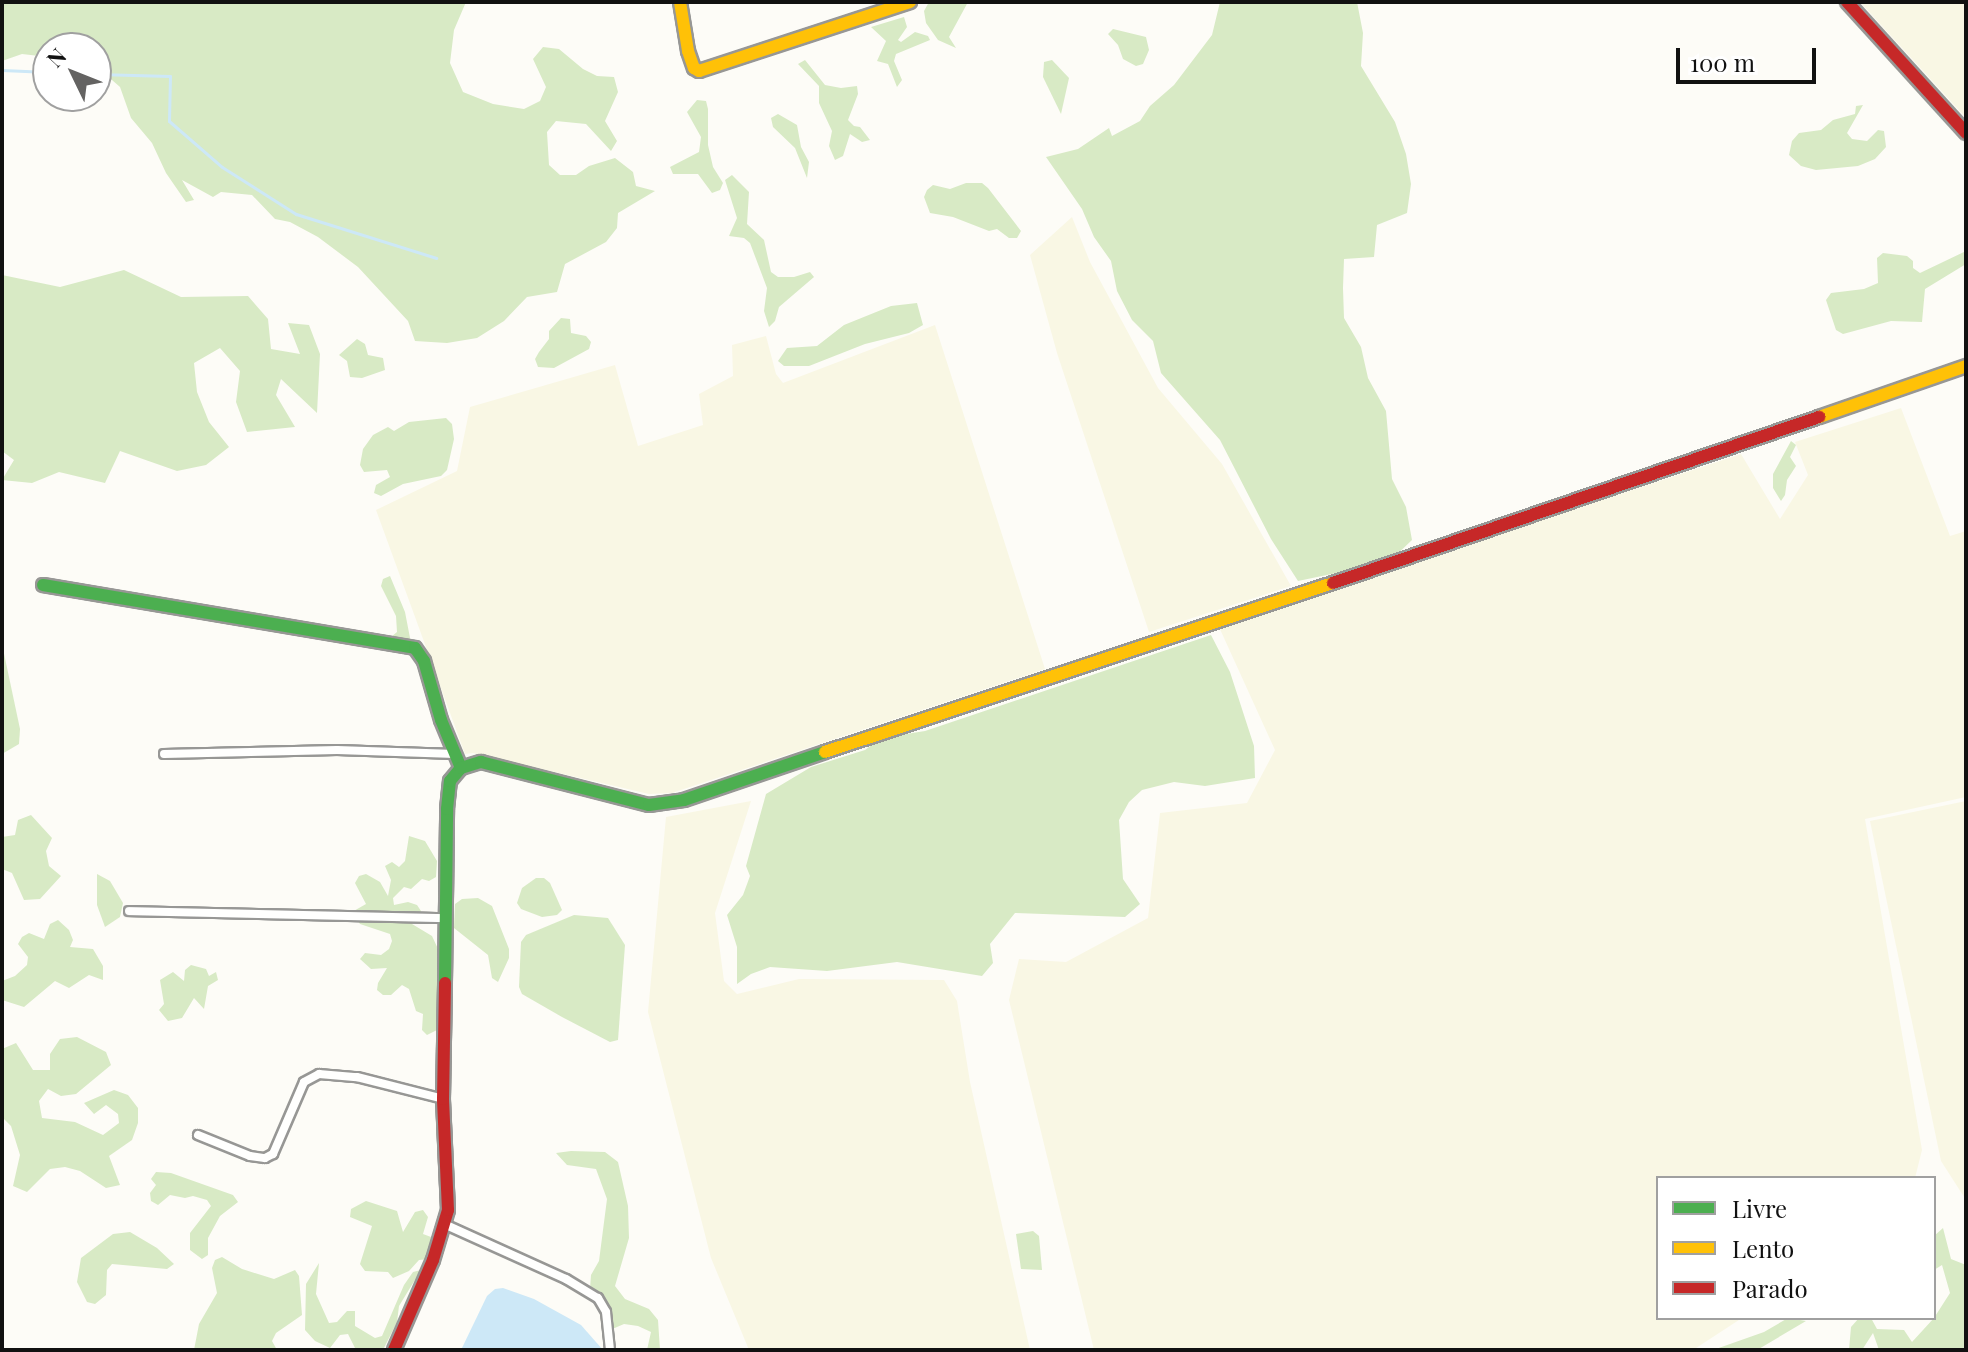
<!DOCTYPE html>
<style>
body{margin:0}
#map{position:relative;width:1968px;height:1352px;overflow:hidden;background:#fdfcf7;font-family:"Playfair Display",serif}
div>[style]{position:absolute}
.farmland>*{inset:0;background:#f9f7e4}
.forest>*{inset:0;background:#d8eac5}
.water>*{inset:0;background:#cde8f7}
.stream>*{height:3px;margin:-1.5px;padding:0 1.5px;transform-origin:1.5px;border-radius:1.5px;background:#cde8f7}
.roads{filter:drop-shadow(2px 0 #979795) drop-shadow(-2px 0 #979795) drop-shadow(0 2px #979795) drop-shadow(0 -2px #979795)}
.street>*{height:8px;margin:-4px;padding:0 4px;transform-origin:4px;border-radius:4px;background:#fffffe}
.fast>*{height:12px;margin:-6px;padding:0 6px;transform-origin:6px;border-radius:6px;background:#4caf50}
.slow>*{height:12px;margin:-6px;padding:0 6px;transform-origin:6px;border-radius:6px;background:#ffc107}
.jam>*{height:12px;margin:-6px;padding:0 6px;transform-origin:6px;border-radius:6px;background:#c62828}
span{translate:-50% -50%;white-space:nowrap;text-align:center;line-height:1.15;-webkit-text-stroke:8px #fff;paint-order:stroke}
.frame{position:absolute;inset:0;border:4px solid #111;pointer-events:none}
.legend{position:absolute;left:1656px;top:1176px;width:280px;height:144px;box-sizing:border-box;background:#fff;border:2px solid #a0a0a0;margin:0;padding:10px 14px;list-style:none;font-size:24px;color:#111}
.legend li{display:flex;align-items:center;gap:16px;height:40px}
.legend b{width:40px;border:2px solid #a0a0a0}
.north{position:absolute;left:32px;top:32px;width:80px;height:80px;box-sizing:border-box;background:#fff;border:2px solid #a0a0a0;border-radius:50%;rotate:313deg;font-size:22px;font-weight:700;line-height:32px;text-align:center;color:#111}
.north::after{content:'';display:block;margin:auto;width:28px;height:36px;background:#646362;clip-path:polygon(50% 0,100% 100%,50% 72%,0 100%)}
.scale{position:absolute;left:1676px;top:48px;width:140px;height:36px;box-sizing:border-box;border:4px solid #111;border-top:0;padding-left:10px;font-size:24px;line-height:28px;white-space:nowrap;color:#111;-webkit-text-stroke:6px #fff;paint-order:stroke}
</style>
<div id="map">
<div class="farmland">
<i style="clip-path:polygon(1860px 2px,1966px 2px,1966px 118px)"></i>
<i style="clip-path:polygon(1072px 217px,1090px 262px,1158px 388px,1222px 464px,1291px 586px,1149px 632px,1057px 353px,1030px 255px)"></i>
<i style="clip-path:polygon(935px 325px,1045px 669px,672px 793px,649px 794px,473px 753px,465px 754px,376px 510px,457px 471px,470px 407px,615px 365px,638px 446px,703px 425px,699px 394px,733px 376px,732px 345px,766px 336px,776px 374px,783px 383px)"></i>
<i style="clip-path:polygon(1901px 408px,1950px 536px,1966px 531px,1966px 797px,1865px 819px,1922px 1150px,1915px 1178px,1658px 1178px,1658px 1318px,1742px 1318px,1693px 1350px,1094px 1350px,1009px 1000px,1019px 959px,1066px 962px,1148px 918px,1160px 813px,1247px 803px,1275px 750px,1219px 627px,1741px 454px,1780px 519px,1808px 475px,1795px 442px)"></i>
<i style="clip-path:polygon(751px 801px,715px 913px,724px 981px,737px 994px,799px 979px,944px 980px,957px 1001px,970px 1082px,1030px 1350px,749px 1350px,711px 1258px,648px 1012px,666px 817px)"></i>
<i style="clip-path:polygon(1966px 801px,1966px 1200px,1941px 1161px,1870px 821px)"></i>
</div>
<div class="forest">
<i style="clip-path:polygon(2px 2px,466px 2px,454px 30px,450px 63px,463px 92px,493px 104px,524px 109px,540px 101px,546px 87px,533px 59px,543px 47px,559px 49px,583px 69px,597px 76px,614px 77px,618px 92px,605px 121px,617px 141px,611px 151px,586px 124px,556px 121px,547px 132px,549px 165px,560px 175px,576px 175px,589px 166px,615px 158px,633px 172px,636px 186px,655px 191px,618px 213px,617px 228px,606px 242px,565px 264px,557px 292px,527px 297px,504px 321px,477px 338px,447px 343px,415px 341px,408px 321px,358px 267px,318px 237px,290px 222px,275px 219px,252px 195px,221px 192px,213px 197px,182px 180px,194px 200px,186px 202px,166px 173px,152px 143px,131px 118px,120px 87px,96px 66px,96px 48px,48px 48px,48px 57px,22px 54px,2px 61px)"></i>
<i style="clip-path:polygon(929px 2px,968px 2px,949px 37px,956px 48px,938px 40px,926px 23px,924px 11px)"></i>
<i style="clip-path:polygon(1220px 2px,1357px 2px,1363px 33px,1361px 66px,1395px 122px,1406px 154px,1411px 184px,1407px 213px,1377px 225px,1374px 257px,1344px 259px,1343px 288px,1344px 318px,1361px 347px,1368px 378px,1386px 411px,1392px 479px,1406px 507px,1412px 540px,1389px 562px,1298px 581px,1271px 539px,1220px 440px,1161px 373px,1153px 341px,1132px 320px,1117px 291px,1111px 261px,1094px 237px,1082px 209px,1046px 157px,1078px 149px,1109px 128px,1112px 136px,1140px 121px,1150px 106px,1174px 85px,1212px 35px)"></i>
<i style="clip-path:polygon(904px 17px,907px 27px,898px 40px,901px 42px,915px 32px,928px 36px,930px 40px,896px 54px,894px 61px,902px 80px,897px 87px,888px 64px,877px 61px,886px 41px,871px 27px)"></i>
<i style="clip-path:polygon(1113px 29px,1146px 37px,1149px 50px,1143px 64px,1136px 66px,1123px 59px,1118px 45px,1108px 34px)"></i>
<i style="clip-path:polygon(805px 60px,825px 85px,841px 88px,857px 86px,858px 94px,848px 120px,854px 126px,860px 127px,870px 140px,862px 142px,850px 134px,843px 156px,835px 160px,829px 146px,832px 131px,819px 103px,819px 86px,798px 64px)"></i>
<i style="clip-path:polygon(1052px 60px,1069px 78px,1061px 114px,1043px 77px,1044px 62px)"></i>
<i style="clip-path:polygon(697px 100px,706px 101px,708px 109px,708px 145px,713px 167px,723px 183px,720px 190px,712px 193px,698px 174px,673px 174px,670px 167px,699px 152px,701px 137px,687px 112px)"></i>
<i style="clip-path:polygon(1863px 105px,1847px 133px,1852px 139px,1867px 141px,1878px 130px,1884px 131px,1886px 147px,1875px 159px,1858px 166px,1816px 170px,1801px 166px,1789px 155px,1792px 141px,1799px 133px,1821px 130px,1833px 120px,1855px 114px,1856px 106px)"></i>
<i style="clip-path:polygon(778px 114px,797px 125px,801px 147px,809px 162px,807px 178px,795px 148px,773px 127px,771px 118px)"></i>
<i style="clip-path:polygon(732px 175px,749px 192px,747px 224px,764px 240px,771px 272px,778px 277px,794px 277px,810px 272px,814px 277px,779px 307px,775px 321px,769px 327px,764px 311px,767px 288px,750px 243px,744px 238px,729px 236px,737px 218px,725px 180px)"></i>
<i style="clip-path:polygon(966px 183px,982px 183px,988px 188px,1021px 231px,1017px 238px,1009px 238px,997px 229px,989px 231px,953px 217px,930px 213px,924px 197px,927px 190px,933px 185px,950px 189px)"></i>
<i style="clip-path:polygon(1966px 251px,1966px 264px,1925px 289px,1922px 322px,1891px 321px,1843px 334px,1836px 330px,1826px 300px,1831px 293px,1864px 289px,1878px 283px,1877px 258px,1883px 253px,1907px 256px,1913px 261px,1913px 268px,1920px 273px)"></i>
<i style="clip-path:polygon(124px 270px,181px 297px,248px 296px,268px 319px,271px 349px,300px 354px,288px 323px,309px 325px,320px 354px,317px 413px,281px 379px,276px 395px,295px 427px,247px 432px,236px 402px,240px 371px,220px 348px,194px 363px,197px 392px,209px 422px,229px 447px,206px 465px,177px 471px,120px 451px,105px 483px,59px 472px,32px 483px,2px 480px,14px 460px,2px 451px,2px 275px,60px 287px)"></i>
<i style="clip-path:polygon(917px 303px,923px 325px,909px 333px,865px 344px,809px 366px,784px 366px,778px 361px,787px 348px,817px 346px,844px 325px,891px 306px)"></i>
<i style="clip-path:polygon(561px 318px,570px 319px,571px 333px,586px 336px,591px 342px,589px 349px,554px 368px,538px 367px,535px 359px,539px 352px,549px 339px,549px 331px)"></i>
<i style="clip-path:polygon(357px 339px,365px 344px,368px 355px,383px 358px,385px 370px,362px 378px,350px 377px,347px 361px,339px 355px)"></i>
<i style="clip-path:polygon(446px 418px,452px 424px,454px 439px,447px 470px,441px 476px,403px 484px,381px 496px,374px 493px,376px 485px,390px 477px,387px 470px,364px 472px,360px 465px,363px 449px,373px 435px,388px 427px,394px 431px,409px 422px)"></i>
<i style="clip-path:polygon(1791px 441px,1796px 445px,1790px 457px,1796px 466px,1787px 480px,1785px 495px,1781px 501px,1773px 488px,1773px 474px)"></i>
<i style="clip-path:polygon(390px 576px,405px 612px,411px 643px,363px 633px,391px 637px,397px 632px,396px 616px,381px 586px,383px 579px)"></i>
<i style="clip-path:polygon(1211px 635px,1230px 672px,1254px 746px,1255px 778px,1205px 786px,1174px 782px,1142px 790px,1129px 802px,1119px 820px,1123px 879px,1140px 904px,1125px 917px,1015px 913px,990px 944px,993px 963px,982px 976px,897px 962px,827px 971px,770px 967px,751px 974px,737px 984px,737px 947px,727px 915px,743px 895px,750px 876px,746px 866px,766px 794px,811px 767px,865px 750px,881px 738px,925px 731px)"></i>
<i style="clip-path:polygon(2px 644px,20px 729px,19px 744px,2px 754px)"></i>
<i style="clip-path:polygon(31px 815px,52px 838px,46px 851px,49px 866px,61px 876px,40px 899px,24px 900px,12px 873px,2px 869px,2px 837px,15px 835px,18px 820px)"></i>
<i style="clip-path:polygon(409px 836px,425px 841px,437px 861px,436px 877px,429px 881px,422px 879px,411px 889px,404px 887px,393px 898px,394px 905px,408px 902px,417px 905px,421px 911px,412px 924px,432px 936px,439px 951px,441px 1028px,427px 1035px,422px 1030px,423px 1014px,416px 1011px,409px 989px,402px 985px,391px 995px,383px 995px,377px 990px,378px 983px,387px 968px,371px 969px,360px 959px,365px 953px,381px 955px,389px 949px,392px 941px,390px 934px,360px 924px,352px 912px,366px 904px,355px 883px,359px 876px,366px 874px,380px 882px,388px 896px,391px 880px,385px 866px,392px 862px,399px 867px,405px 861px)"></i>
<i style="clip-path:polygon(97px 874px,110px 881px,123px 903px,120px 917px,105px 927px,97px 905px)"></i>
<i style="clip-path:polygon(536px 878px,544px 878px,550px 883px,562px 910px,557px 915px,542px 917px,521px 909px,517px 903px,522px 888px)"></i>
<i style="clip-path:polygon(478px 898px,492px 906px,509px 949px,509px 958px,498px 982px,492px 978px,488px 955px,454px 928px,455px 904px,462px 899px)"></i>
<i style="clip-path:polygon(574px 915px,608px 918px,625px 945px,618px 1040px,610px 1042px,562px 1017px,522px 994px,519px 987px,521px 942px,526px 935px)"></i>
<i style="clip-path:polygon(58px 920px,69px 930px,73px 940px,70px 947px,93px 949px,103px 966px,103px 980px,89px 975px,69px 988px,55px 981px,24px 1007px,2px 1000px,2px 981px,15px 976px,27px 965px,28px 957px,18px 944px,22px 937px,29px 933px,44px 939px,50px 924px)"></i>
<i style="clip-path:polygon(191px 965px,206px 969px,209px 976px,216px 972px,218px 980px,208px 986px,204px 1009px,194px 998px,182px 1018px,168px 1021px,159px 1010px,164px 1004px,160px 980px,173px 972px,184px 981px,185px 970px)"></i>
<i style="clip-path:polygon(77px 1037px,106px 1052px,111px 1065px,76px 1094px,61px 1096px,48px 1089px,39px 1101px,42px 1118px,75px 1122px,103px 1135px,119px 1123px,118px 1114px,106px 1105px,94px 1114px,84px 1103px,114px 1090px,128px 1095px,138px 1108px,138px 1123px,132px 1140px,109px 1156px,120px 1185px,106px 1188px,80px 1171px,65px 1167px,50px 1169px,27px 1192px,13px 1186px,20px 1155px,11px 1126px,2px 1117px,2px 1049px,16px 1043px,33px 1070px,50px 1070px,50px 1054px,60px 1039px)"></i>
<i style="clip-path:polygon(571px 1151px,605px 1152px,618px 1162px,628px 1206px,629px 1238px,615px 1286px,625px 1299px,649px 1309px,658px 1320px,660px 1350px,647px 1350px,651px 1332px,638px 1326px,624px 1324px,610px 1330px,609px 1313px,590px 1289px,591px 1275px,599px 1261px,607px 1199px,596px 1169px,567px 1165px,556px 1153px)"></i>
<i style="clip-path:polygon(156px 1172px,171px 1173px,233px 1195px,238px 1202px,220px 1216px,208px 1238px,208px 1255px,202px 1259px,190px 1250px,190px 1233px,211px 1206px,207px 1200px,193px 1196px,185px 1198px,170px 1195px,158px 1205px,151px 1201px,150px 1193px,156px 1185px,151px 1179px)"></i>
<i style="clip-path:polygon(366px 1201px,397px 1211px,403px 1232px,415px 1212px,423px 1210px,428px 1217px,423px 1234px,431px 1237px,429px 1259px,419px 1260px,409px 1271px,393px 1278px,388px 1272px,365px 1271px,360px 1264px,372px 1226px,350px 1217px,351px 1209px)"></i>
<i style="clip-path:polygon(1943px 1228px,1951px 1259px,1966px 1265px,1966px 1350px,1879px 1350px,1873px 1333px,1862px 1350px,1849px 1350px,1851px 1327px,1859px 1318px,1871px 1318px,1877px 1329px,1904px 1330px,1912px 1342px,1934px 1318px,1950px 1293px,1942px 1265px,1934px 1270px,1934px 1236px)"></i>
<i style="clip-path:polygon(1033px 1231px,1039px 1236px,1042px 1270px,1021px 1269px,1016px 1234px)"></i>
<i style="clip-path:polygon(130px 1232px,157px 1248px,174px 1264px,167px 1269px,112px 1264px,107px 1270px,106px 1295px,95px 1304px,87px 1302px,77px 1282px,81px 1258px,113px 1234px)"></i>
<i style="clip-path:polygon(222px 1257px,242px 1269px,274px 1279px,295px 1270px,299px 1276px,302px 1315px,276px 1333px,272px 1341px,277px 1350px,194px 1350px,199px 1324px,217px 1293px,212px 1268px,215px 1260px)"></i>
<i style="clip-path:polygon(319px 1263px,316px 1294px,329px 1323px,337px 1322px,347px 1311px,355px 1311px,355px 1326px,375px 1338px,382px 1336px,404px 1285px,413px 1272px,421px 1270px,399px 1306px,397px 1322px,383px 1350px,355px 1348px,348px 1334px,340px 1335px,330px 1348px,315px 1341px,305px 1330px,306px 1284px)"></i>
<i style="clip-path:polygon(1788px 1318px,1806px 1321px,1757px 1350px,1713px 1350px,1764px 1332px)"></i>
</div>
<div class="water">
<i style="clip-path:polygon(503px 1288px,534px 1299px,581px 1325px,603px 1350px,461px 1350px,487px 1296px,495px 1289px)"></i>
</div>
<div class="stream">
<i style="left:2px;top:70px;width:46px;rotate:2.5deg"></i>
<i style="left:96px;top:74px;width:74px;rotate:1.5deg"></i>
<i style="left:170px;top:76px;width:45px;rotate:91.3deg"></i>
<i style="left:169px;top:121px;width:70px;rotate:41deg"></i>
<i style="left:222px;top:167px;width:88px;rotate:32.4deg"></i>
<i style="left:296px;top:214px;width:147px;rotate:17.4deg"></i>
</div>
<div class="roads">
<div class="street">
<i style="left:164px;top:754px;width:173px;rotate:-1.3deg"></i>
<i style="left:337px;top:750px;width:118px;rotate:1.9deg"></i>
<i style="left:129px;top:911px;width:315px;rotate:1.3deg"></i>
<i style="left:198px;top:1135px;width:56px;rotate:22deg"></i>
<i style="left:250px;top:1156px;width:15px;rotate:8deg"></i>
<i style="left:265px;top:1158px;width:9px;rotate:-27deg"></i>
<i style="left:273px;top:1154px;width:78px;rotate:-66.7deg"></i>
<i style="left:304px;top:1082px;width:17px;rotate:-28deg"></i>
<i style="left:319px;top:1074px;width:38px;rotate:5deg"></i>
<i style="left:357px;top:1077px;width:89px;rotate:14.3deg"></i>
<i style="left:444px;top:1224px;width:134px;rotate:24.3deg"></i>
<i style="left:566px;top:1279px;width:37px;rotate:31deg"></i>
<i style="left:598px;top:1298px;width:16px;rotate:60deg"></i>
<i style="left:606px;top:1312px;width:38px;rotate:84deg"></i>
</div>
<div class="fast">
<i style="left:43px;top:585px;width:377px;rotate:9.6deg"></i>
<i style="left:415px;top:648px;width:16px;rotate:55deg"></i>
<i style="left:424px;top:661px;width:61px;rotate:73.9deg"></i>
<i style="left:441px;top:720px;width:52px;rotate:67.4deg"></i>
<i style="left:445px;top:983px;width:174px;rotate:-89.3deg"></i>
<i style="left:447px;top:809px;width:28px;rotate:-84deg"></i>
<i style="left:450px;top:781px;width:17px;rotate:-50deg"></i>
<i style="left:461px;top:768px;width:21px;rotate:-17deg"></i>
<i style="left:481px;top:762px;width:173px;rotate:14.4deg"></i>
<i style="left:649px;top:805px;width:35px;rotate:-8deg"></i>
<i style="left:684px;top:800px;width:149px;rotate:-18.8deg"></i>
</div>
<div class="slow">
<i style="left:680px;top:2px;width:50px;rotate:80.7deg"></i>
<i style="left:688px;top:51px;width:18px;rotate:71deg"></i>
<i style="left:694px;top:68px;width:6px;rotate:31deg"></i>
<i style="left:699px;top:71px;width:222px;rotate:-18.1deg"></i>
<i style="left:1819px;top:417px;width:156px;rotate:-19.1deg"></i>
<i style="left:825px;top:752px;width:535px;rotate:-18.4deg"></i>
</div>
<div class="jam">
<i style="left:1847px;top:2px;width:177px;rotate:47.7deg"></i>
<i style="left:1333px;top:583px;width:514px;rotate:-18.86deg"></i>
<i style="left:394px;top:1350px;width:98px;rotate:-66.6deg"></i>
<i style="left:433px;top:1260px;width:52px;rotate:-73.3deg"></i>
<i style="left:448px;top:1210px;width:111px;rotate:-92.6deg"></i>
<i style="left:443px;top:1099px;width:116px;rotate:-89deg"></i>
</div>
</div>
<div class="frame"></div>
<ul class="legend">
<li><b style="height:10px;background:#4caf50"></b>Livre</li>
<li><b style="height:10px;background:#ffc107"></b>Lento</li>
<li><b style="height:10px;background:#c62828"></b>Parado</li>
</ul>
<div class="north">N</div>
<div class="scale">100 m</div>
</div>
